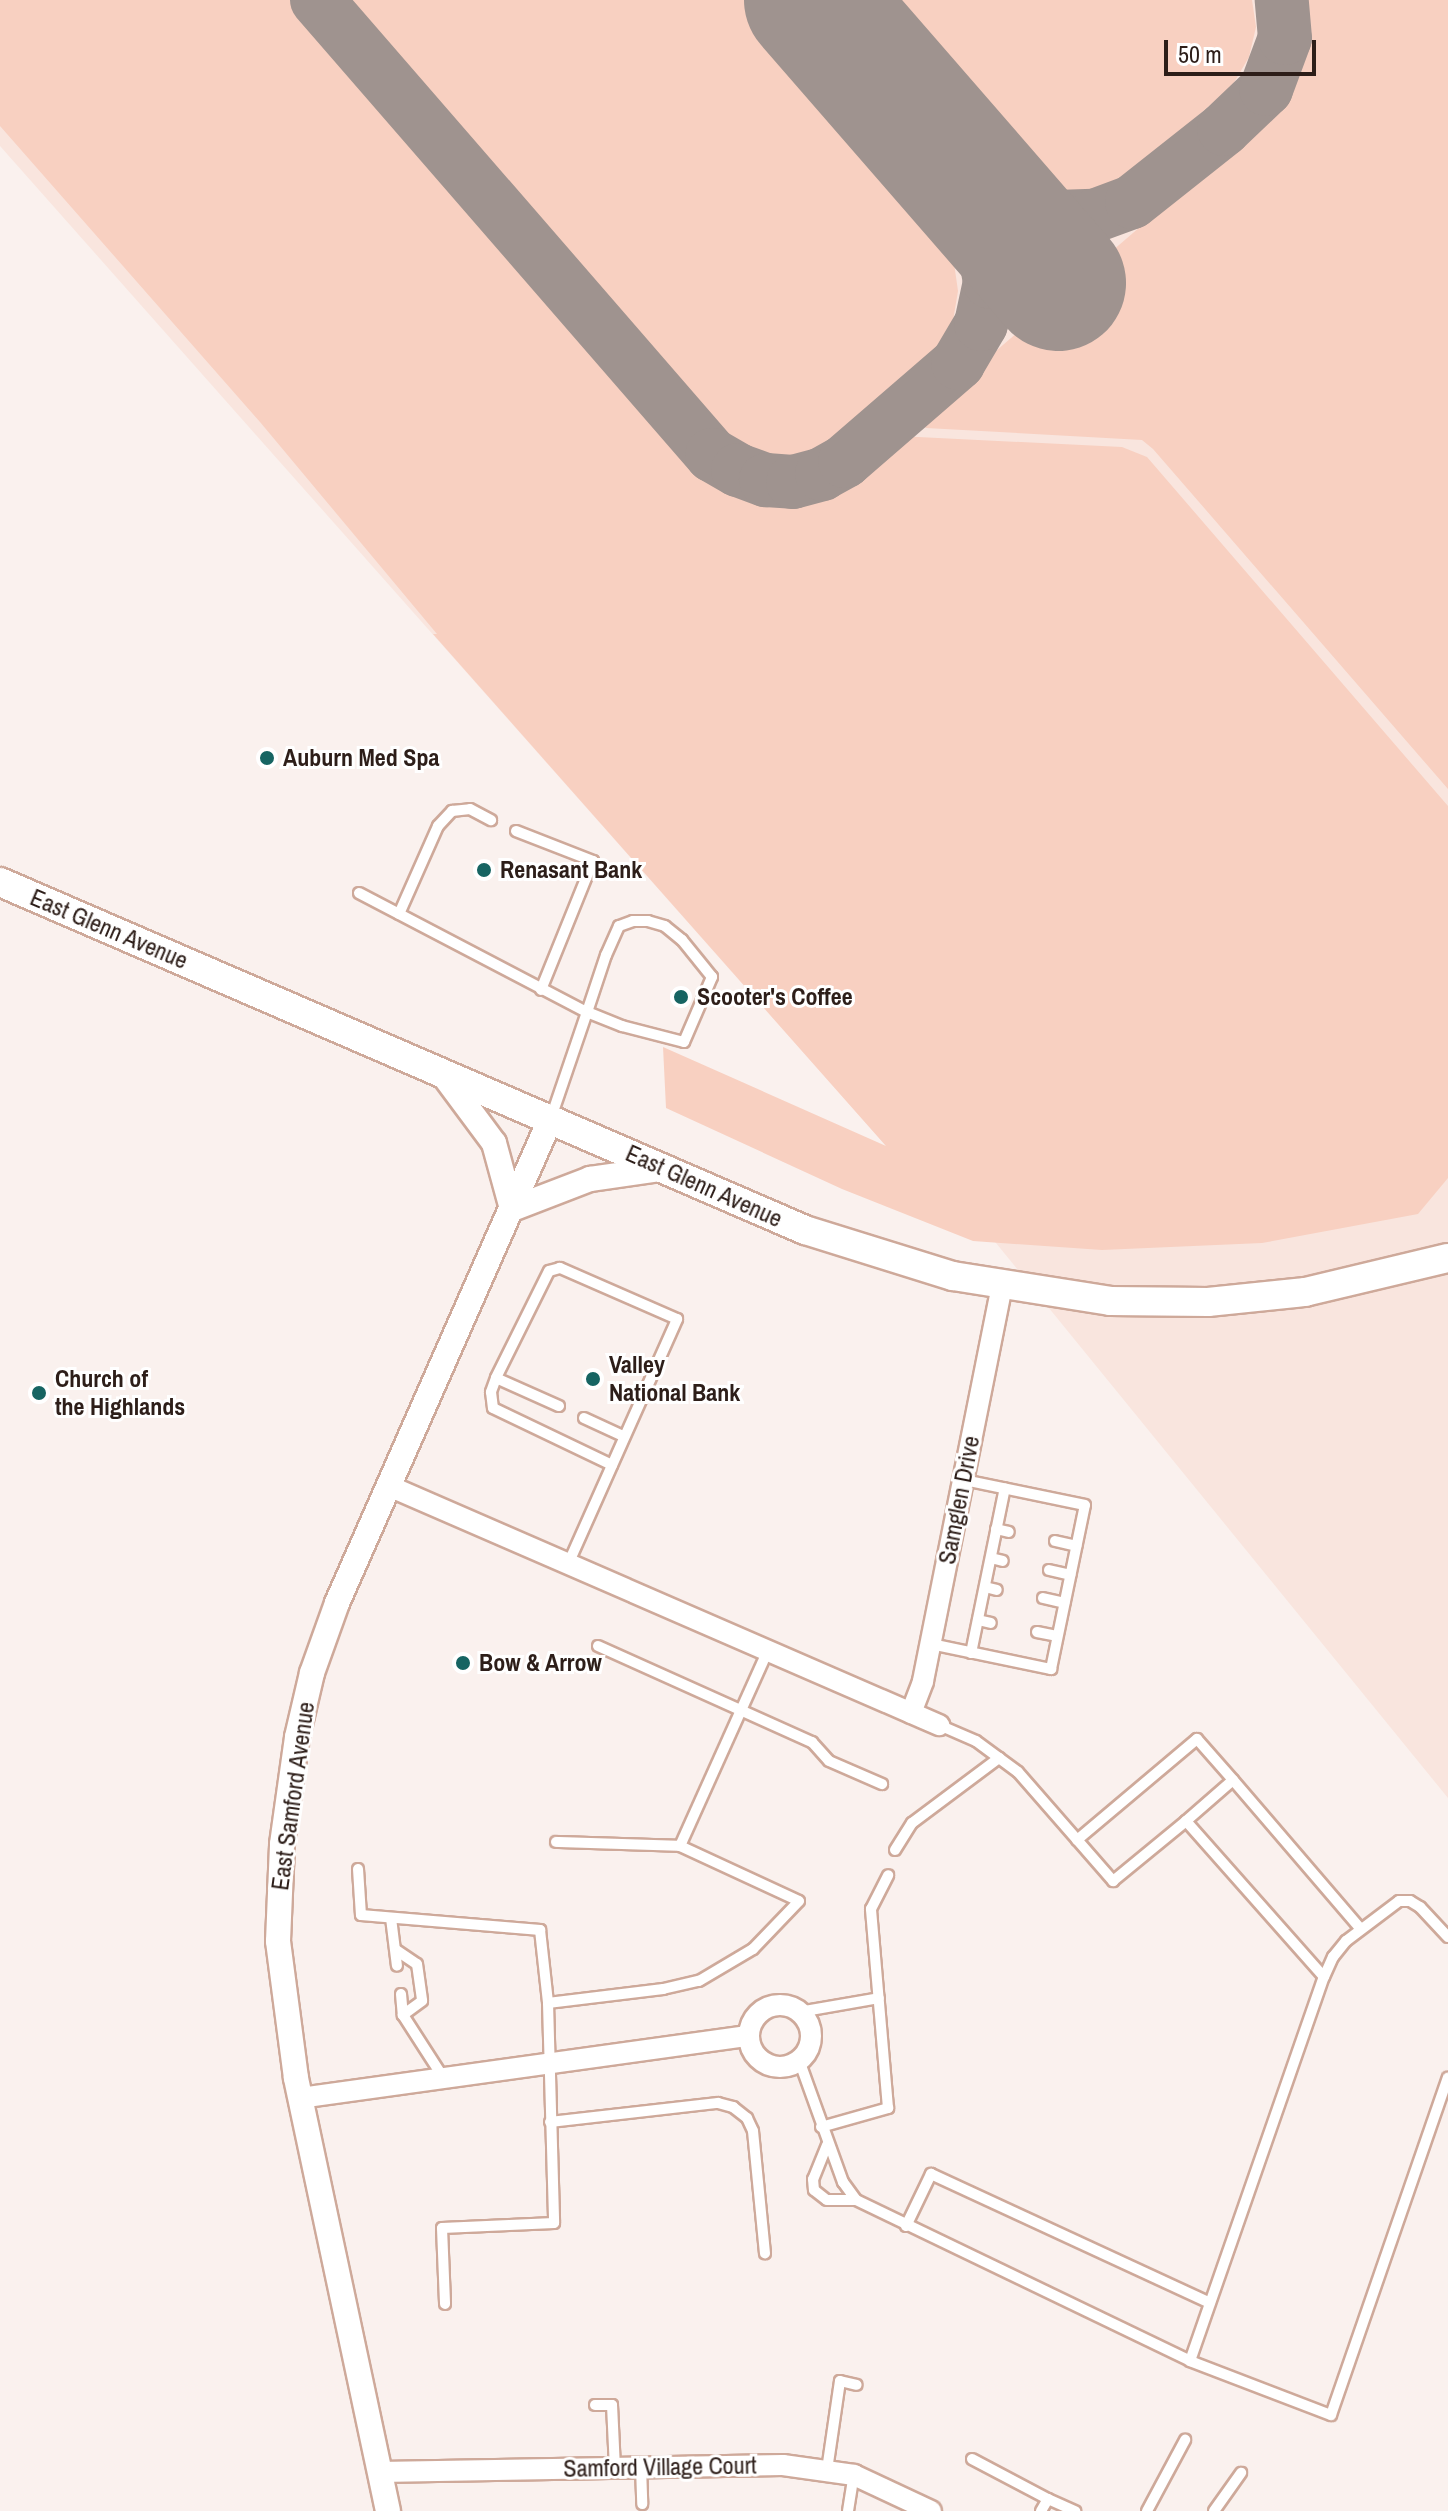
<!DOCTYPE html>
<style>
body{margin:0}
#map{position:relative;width:1448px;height:2511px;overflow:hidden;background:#faf1ee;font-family:"Archivo Narrow",sans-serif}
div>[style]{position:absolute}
.built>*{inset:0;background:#f9e5de}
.green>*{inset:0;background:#f8d0c1}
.taxiway>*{height:54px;margin:-27px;padding:0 27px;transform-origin:27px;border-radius:27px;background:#9f938f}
.runway>*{height:136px;margin:-68px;padding:0 68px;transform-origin:68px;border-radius:68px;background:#9f938f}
.roads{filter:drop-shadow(2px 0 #cea99a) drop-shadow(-2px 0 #cea99a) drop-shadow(0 2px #cea99a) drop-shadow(0 -2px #cea99a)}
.service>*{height:10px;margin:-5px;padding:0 5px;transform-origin:5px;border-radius:5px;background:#fff}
.minor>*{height:20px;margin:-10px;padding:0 10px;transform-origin:10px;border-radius:10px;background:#fff}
.minor>.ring{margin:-10px;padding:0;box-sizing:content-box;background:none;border:20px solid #fff;border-radius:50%}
.tertiary>*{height:24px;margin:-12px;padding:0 12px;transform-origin:12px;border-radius:12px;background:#fff}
.secondary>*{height:28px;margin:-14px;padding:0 14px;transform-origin:14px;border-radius:14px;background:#fff}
.dots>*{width:22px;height:22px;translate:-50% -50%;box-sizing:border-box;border:4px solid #fff;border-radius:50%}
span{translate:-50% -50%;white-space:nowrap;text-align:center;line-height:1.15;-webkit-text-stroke:6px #fff;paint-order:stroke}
.poi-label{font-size:24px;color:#2d1e19;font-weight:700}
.left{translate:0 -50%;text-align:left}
.street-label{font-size:24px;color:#2d1e19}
.scale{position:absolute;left:1164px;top:40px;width:152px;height:36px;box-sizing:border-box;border:4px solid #2d1e19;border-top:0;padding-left:10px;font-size:24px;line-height:28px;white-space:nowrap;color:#2d1e19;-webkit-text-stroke:6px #fff;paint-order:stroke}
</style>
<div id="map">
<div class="built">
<i style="clip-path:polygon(0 0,1448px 0,1448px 1798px,965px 1205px,926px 1191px,0 146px)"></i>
</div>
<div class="green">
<i style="clip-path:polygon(0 0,294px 0,681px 447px,720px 481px,742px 491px,795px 497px,820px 491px,843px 482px,898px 436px,1122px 447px,1147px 457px,1448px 806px,1448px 1178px,1418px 1214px,1262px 1243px,1102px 1250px,973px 1241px,842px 1189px,666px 1108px,663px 1047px,886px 1146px,433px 634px,437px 634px,260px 422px,0 126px)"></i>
<i style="clip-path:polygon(337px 0,746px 0,938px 222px,953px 256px,958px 291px,952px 327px,935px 361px,839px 445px,810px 459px,777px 463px,744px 455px,716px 437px)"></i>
<i style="clip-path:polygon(867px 0,1252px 0,1256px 27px,1249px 57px,1232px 86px,1134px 172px,1106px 188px,1075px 195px,1044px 189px,1015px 171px)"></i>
<i style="clip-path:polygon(1302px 0,1448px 0,1448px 789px,1153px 449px,1142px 440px,926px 428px,917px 419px,1263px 121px,1281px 100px,1293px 76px,1300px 51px)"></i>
</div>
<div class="taxiway">
<i style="left:317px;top:0;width:603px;rotate:49.04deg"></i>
<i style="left:712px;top:455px;width:30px;rotate:30deg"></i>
<i style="left:738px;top:470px;width:30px;rotate:20deg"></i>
<i style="left:766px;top:480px;width:27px;rotate:4deg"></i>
<i style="left:793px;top:482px;width:30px;rotate:-15deg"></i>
<i style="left:822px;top:474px;width:26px;rotate:-29deg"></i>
<i style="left:845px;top:461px;width:150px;rotate:-40.9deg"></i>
<i style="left:958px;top:363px;width:45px;rotate:-59.5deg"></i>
<i style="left:981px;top:324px;width:43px;rotate:-77.9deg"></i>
<i style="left:990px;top:282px;width:98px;rotate:-99.9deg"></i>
<i style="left:973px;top:185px;width:89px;rotate:21.1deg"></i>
<i style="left:1056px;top:217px;width:38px;rotate:-2deg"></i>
<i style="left:1094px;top:216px;width:40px;rotate:-20.2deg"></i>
<i style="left:1132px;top:202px;width:117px;rotate:-38.4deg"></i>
<i style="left:1224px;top:129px;width:58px;rotate:-43.6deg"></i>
<i style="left:1266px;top:89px;width:54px;rotate:-69.6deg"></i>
<i style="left:1285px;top:38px;width:38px;rotate:-95deg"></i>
</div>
<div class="runway">
<i style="left:812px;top:0;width:375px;rotate:49deg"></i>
</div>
<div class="roads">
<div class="service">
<i style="left:516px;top:831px;width:83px;rotate:21.3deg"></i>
<i style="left:593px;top:861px;width:139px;rotate:112deg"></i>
<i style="left:359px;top:893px;width:257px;rotate:27.6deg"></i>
<i style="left:587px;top:1012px;width:38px;rotate:22deg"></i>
<i style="left:622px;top:1026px;width:64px;rotate:14.5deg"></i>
<i style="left:684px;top:1042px;width:71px;rotate:-66.7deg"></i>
<i style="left:712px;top:977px;width:48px;rotate:-129deg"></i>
<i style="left:682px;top:940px;width:22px;rotate:-141deg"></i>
<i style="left:665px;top:926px;width:18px;rotate:-164deg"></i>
<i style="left:648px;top:921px;width:15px;rotate:180deg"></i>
<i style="left:633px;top:921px;width:15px;rotate:160deg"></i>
<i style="left:619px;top:926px;width:32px;rotate:114deg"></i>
<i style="left:606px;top:955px;width:60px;rotate:108.4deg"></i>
<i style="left:587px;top:1012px;width:112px;rotate:108.8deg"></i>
<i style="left:399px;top:914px;width:96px;rotate:-66.1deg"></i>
<i style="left:438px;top:826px;width:21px;rotate:-47deg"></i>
<i style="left:452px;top:811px;width:18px;rotate:-6deg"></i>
<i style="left:470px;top:809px;width:24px;rotate:28deg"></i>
<i style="left:496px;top:1378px;width:69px;rotate:24deg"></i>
<i style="left:584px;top:1418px;width:43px;rotate:24.8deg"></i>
<i style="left:996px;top:1529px;width:13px;rotate:13deg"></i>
<i style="left:1055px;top:1541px;width:22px;rotate:13deg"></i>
<i style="left:991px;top:1558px;width:12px;rotate:14deg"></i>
<i style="left:569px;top:1562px;width:266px;rotate:-66deg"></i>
<i style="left:677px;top:1319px;width:128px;rotate:-156.4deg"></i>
<i style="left:560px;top:1268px;width:11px;rotate:165deg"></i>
<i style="left:549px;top:1271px;width:119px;rotate:116.4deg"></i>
<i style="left:496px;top:1378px;width:15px;rotate:110deg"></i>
<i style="left:491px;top:1392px;width:16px;rotate:83deg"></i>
<i style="left:493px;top:1408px;width:132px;rotate:25.6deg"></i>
<i style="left:1049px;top:1570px;width:22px;rotate:13deg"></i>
<i style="left:985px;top:1587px;width:12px;rotate:14deg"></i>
<i style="left:1043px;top:1598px;width:22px;rotate:13deg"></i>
<i style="left:978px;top:1620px;width:13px;rotate:13deg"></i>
<i style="left:1037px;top:1632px;width:20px;rotate:11deg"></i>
<i style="left:931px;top:1644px;width:123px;rotate:11.8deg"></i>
<i style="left:1051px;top:1669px;width:167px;rotate:-78.3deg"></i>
<i style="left:1085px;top:1505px;width:124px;rotate:-168.3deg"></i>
<i style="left:598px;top:1646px;width:235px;rotate:24.2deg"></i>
<i style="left:812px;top:1742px;width:25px;rotate:48deg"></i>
<i style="left:829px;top:1761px;width:58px;rotate:23.5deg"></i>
<i style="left:971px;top:1653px;width:168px;rotate:-78.4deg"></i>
<i style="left:939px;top:1725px;width:40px;rotate:23.4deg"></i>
<i style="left:976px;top:1741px;width:52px;rotate:36.4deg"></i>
<i style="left:1018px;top:1772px;width:145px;rotate:48.9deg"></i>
<i style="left:1113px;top:1881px;width:94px;rotate:-39.4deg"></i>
<i style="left:1186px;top:1821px;width:208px;rotate:48.5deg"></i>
<i style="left:1324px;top:1977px;width:22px;rotate:-66deg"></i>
<i style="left:1333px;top:1957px;width:21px;rotate:-51deg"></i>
<i style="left:1346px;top:1941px;width:66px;rotate:-37deg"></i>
<i style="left:1399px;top:1901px;width:11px"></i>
<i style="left:1410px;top:1901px;width:12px;rotate:31deg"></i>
<i style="left:1420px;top:1907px;width:41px;rotate:47deg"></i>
<i style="left:1186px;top:1821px;width:62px;rotate:-41.1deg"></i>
<i style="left:1233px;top:1780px;width:195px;rotate:49.4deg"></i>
<i style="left:1077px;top:1840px;width:157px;rotate:-40.1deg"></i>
<i style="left:1197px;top:1739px;width:55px;rotate:48.7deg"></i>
<i style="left:556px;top:1842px;width:124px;rotate:1.8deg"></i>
<i style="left:680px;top:1846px;width:215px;rotate:-65.8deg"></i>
<i style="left:895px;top:1850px;width:32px;rotate:-58deg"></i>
<i style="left:912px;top:1823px;width:109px;rotate:-36.8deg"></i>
<i style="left:358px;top:1869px;width:46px;rotate:86.3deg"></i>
<i style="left:361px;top:1915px;width:180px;rotate:4.8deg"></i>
<i style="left:540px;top:1930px;width:73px;rotate:83.7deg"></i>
<i style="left:548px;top:2003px;width:220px;rotate:88.4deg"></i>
<i style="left:554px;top:2223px;width:112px;rotate:177.4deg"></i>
<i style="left:442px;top:2228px;width:76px;rotate:87.7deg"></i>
<i style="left:391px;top:1918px;width:48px;rotate:82.9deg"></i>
<i style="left:396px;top:1950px;width:25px;rotate:34deg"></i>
<i style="left:417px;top:1964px;width:37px;rotate:82deg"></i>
<i style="left:422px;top:2001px;width:24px;rotate:144deg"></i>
<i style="left:401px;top:1994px;width:21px;rotate:85deg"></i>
<i style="left:403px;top:2015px;width:74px;rotate:57.2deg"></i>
<i style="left:548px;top:2003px;width:116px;rotate:-6.9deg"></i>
<i style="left:663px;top:1989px;width:37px;rotate:-13deg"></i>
<i style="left:699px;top:1981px;width:63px;rotate:-30.7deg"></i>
<i style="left:753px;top:1949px;width:66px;rotate:-46.2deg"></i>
<i style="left:799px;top:1901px;width:131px;rotate:-155.2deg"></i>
<i style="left:799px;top:2012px;width:81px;rotate:-9.9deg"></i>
<i style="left:799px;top:2060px;width:130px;rotate:70.2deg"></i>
<i style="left:843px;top:2182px;width:22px;rotate:54deg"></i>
<i style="left:856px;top:2200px;width:371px;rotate:25.7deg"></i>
<i style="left:1190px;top:2361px;width:151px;rotate:21deg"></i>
<i style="left:1331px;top:2415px;width:357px;rotate:-70.9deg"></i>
<i style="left:550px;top:2122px;width:169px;rotate:-6.5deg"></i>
<i style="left:718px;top:2103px;width:16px;rotate:15deg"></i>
<i style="left:733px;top:2107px;width:18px;rotate:38deg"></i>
<i style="left:747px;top:2118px;width:14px;rotate:65deg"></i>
<i style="left:753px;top:2131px;width:123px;rotate:84.4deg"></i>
<i style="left:821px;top:2127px;width:70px;rotate:-15.8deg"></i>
<i style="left:888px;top:2108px;width:200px;rotate:-94.9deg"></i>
<i style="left:871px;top:1909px;width:38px;rotate:-63deg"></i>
<i style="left:827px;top:2145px;width:37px;rotate:112deg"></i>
<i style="left:813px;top:2179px;width:11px;rotate:85deg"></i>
<i style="left:814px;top:2190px;width:16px;rotate:38deg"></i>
<i style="left:827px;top:2200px;width:29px"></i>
<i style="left:906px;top:2226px;width:58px;rotate:-64.3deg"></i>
<i style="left:931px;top:2174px;width:307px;rotate:24.8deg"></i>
<i style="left:1190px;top:2361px;width:407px;rotate:-70.8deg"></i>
<i style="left:595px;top:2405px;width:17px"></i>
<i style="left:612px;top:2405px;width:63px;rotate:87.3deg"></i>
<i style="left:972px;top:2459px;width:86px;rotate:27.8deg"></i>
<i style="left:1048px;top:2499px;width:14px;rotate:120deg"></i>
<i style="left:641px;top:2467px;width:37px;rotate:88deg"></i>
<i style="left:827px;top:2470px;width:90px;rotate:-81.7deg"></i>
<i style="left:840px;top:2381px;width:17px;rotate:13deg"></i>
<i style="left:1048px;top:2499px;width:30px;rotate:24deg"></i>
<i style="left:848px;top:2511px;width:36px;rotate:-81deg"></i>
<i style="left:1147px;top:2511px;width:81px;rotate:-61.8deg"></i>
<i style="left:1214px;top:2511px;width:47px;rotate:-54.6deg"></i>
</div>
<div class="minor">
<i style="left:389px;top:1486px;width:600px;rotate:23.49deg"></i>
<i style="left:911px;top:1713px;width:34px;rotate:-69deg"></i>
<i style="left:923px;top:1681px;width:403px;rotate:-78.7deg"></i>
<i class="ring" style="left:749px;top:2005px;width:42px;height:42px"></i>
<i style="left:300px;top:2098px;width:453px;rotate:-7.9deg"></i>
<i style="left:380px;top:2472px;width:403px;rotate:-1deg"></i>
<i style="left:783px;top:2465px;width:72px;rotate:8deg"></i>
<i style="left:854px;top:2475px;width:85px;rotate:25.1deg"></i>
</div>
<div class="tertiary">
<i style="left:442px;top:1073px;width:87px;rotate:53.4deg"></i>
<i style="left:494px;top:1143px;width:68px;rotate:74.7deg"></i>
<i style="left:512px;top:1209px;width:84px;rotate:-21deg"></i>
<i style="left:590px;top:1179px;width:77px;rotate:-8.2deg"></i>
<i style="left:388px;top:2511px;width:443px;rotate:-102deg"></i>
<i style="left:296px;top:2078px;width:138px;rotate:-97.5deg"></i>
<i style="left:278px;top:1941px;width:97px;rotate:-87.6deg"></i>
<i style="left:282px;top:1844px;width:108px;rotate:-82deg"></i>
<i style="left:297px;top:1737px;width:66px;rotate:-76.8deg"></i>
<i style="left:312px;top:1673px;width:74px;rotate:-70.3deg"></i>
<i style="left:337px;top:1603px;width:528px;rotate:-66.2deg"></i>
</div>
<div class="secondary">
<i style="left:0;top:882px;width:877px;rotate:23.38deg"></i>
<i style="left:805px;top:1230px;width:155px;rotate:17.3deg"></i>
<i style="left:953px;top:1276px;width:159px;rotate:9deg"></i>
<i style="left:1110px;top:1301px;width:98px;rotate:0.6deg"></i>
<i style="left:1208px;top:1302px;width:98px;rotate:-5.9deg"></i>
<i style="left:1305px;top:1292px;width:147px;rotate:-13.4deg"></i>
</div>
</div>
<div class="dots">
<i style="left:267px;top:758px;background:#166462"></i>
<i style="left:484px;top:870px;background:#166462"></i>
<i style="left:681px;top:997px;background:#166462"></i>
<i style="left:593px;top:1379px;background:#166462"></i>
<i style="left:39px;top:1393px;background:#166462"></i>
<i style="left:463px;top:1663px;background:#166462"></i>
</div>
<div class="poi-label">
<span class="left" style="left:283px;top:758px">Auburn Med Spa</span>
<span class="left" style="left:500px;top:870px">Renasant Bank</span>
<span class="left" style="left:697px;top:997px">Scooter's Coffee</span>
<span class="left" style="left:609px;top:1379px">Valley<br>National Bank</span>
<span class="left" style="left:55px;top:1393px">Church of<br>the Highlands</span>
<span class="left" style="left:479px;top:1663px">Bow &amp; Arrow</span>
</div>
<div class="street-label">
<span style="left:109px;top:929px;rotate:23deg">East Glenn Avenue</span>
<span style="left:704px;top:1186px;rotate:24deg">East Glenn Avenue</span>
<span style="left:959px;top:1500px;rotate:-79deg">Samglen Drive</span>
<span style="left:293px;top:1796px;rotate:-82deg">East Samford Avenue</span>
<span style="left:660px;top:2467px;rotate:-1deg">Samford Village Court</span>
</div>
<div class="scale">50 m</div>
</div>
